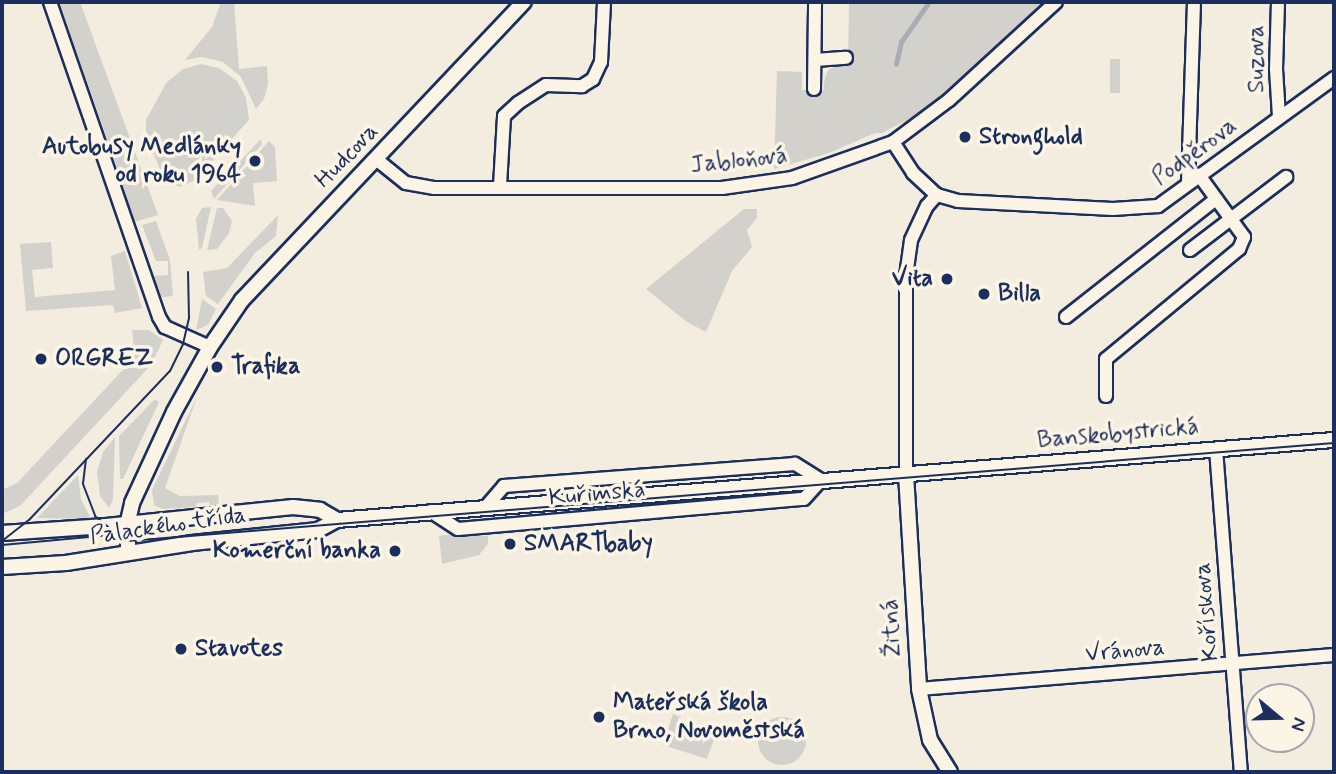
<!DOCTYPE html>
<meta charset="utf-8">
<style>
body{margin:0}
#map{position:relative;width:1336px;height:774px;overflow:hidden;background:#f3ede0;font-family:Mynerve,sans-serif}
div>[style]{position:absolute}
.green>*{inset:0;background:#d3d1cc;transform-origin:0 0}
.round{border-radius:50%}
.stream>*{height:4.5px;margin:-2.25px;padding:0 2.25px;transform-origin:2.25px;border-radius:2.25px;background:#a9acb3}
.roads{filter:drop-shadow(2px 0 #1b2f5e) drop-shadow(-2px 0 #1b2f5e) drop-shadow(0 2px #1b2f5e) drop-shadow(0 -2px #1b2f5e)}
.minor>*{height:12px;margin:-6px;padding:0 6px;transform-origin:6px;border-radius:6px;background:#fcf5e5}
.tertiary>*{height:14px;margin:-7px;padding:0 7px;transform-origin:7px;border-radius:7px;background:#fcf5e5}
.tram>*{height:2px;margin:-1px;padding:0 1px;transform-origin:1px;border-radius:1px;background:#1b2f5e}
.dots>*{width:19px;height:19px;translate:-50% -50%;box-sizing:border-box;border:4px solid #fcf5e5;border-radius:50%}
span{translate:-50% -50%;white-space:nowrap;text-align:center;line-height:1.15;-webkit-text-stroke:7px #fcf5e5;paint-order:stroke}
.street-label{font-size:24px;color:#1b2f5e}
.poi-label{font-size:24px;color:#1b2f5e;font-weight:700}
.left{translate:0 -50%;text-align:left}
.right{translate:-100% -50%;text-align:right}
.frame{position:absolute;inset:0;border:4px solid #1b2f5e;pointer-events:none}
.north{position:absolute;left:1245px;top:683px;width:70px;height:70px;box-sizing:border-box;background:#fcf5e5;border:2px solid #a2a6af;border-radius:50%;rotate:109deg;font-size:19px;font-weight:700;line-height:28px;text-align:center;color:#1b2f5e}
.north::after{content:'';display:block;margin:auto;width:24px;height:32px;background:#1b2f5e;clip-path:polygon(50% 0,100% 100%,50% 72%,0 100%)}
</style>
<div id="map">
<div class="green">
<i style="clip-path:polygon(59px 2px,80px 2px,158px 215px,135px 222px,154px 276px,168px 275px,168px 261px,156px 261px,142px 225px,156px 221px,170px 260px,173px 296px,156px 298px,119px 173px)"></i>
<i style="clip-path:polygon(221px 2px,234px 2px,239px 69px,267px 66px,268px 84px,264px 99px,256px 109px,241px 77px,223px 62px,202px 57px,185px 60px,212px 27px)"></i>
<i style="clip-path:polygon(849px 2px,1044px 2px,945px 93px,909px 119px,882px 133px,875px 133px,829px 153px,774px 169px,777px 71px,802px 72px,802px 90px,823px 91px,825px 77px,829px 69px,848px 62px)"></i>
<i style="left:1110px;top:59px;width:10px;height:34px"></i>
<i style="clip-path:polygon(201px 64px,219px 68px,237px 81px,246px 98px,249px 120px,195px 180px,180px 187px,164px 180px,146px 134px,146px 120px,166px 83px,183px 69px)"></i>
<i style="clip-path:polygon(261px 139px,262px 144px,214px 199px,211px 191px)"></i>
<i style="clip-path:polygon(269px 141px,275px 147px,277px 181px,253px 183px,255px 206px,217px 200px)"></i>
<i style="clip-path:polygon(211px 207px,202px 248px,199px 250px,196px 219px,202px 208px)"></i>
<i style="clip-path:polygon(217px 208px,223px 208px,232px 221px,229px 233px,217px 249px,207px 250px)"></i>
<i style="clip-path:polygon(744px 209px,757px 209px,757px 218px,747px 230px,752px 247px,732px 271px,706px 332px,687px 322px,646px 289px)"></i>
<i style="clip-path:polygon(278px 215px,276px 236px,255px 253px,218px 304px,206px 296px,203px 272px,227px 268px)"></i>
<i style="clip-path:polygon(51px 242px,53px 268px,32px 270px,35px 297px,115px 290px,111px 256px,125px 251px,142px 308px,115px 313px,113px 305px,26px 311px,20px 244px)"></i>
<i style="clip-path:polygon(202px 299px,216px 309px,208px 325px,196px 330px)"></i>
<i style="clip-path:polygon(132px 330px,149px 330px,163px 340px,151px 365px,20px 506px,2px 514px,2px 490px,17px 483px,135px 357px)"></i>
<i style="clip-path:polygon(197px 397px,165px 488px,180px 496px,218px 495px,219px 505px,210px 506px,209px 502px,197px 503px,196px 507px,162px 509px,154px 505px,152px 490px)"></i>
<i style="clip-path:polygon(155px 399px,159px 402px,123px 479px,120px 479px,119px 436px)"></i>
<i style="clip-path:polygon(115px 437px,113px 500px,109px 508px,100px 496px,97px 472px,103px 452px)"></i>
<i style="clip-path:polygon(78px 475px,81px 499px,91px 519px,37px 518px)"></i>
<i style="clip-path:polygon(444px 535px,488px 536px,488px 544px,479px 555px,442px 564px,439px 536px)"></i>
<i style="clip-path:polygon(673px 714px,681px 717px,678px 727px,714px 739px,707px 759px,663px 745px)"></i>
<i class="round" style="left:758px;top:717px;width:48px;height:48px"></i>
</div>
<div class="stream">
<i style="left:896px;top:64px;width:23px;rotate:-77deg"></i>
<i style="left:901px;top:42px;width:49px;rotate:-55deg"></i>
</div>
<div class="roads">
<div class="minor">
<i style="left:50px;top:2px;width:333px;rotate:70.9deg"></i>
<i style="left:159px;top:317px;width:12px;rotate:59deg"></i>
<i style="left:165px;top:327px;width:49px;rotate:24deg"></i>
<i style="left:1278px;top:2px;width:67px;rotate:91.7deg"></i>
<i style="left:1276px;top:69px;width:48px;rotate:86.4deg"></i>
<i style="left:815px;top:60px;width:31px;rotate:-4deg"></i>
<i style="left:814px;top:89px;width:87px;rotate:-89.3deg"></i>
<i style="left:893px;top:142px;width:37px;rotate:57deg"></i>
<i style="left:913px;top:173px;width:33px;rotate:43deg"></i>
<i style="left:937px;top:195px;width:22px;rotate:16deg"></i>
<i style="left:958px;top:201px;width:155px;rotate:3deg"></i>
<i style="left:1113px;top:209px;width:45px;rotate:-3.8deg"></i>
<i style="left:1158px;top:206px;width:218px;rotate:-36deg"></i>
<i style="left:376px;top:159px;width:38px;rotate:39deg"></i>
<i style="left:406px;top:183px;width:29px;rotate:10deg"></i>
<i style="left:435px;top:188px;width:287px"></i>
<i style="left:722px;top:188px;width:71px;rotate:-8.1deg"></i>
<i style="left:792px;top:178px;width:107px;rotate:-19.6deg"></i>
<i style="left:893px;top:142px;width:70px;rotate:-36.9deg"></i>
<i style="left:949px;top:100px;width:145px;rotate:-42.5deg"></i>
<i style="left:1188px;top:183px;width:181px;rotate:-88.1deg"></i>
<i style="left:500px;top:186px;width:70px;rotate:-86.7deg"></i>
<i style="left:504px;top:116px;width:19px;rotate:-43deg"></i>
<i style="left:518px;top:103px;width:33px;rotate:-33deg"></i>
<i style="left:546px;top:85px;width:36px;rotate:2deg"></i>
<i style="left:582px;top:86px;width:13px;rotate:-32deg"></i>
<i style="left:593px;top:79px;width:19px;rotate:-65deg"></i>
<i style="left:601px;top:62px;width:60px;rotate:-87.1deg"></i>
<i style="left:1190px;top:250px;width:121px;rotate:-37.2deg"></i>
<i style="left:1066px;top:317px;width:191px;rotate:-38.2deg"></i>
<i style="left:1106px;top:396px;width:37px;rotate:-90deg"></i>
<i style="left:1106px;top:359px;width:173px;rotate:-39.6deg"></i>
<i style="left:1239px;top:249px;width:13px;rotate:-67deg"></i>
<i style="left:1244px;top:237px;width:77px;rotate:-126deg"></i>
<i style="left:1216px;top:449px;width:324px;rotate:85.6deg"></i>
<i style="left:906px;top:474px;width:198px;rotate:-90deg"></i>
<i style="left:906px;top:276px;width:36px;rotate:-82deg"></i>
<i style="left:911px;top:240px;width:38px;rotate:-65deg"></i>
<i style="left:927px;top:206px;width:15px;rotate:-48deg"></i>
<i style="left:430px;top:511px;width:33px;rotate:33deg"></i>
<i style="left:458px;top:529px;width:347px;rotate:-5deg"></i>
<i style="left:804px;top:499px;width:25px;rotate:-48deg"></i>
<i style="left:821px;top:480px;width:31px;rotate:-148deg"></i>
<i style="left:795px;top:464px;width:292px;rotate:175.7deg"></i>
<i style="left:504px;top:486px;width:28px;rotate:131deg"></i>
<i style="left:919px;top:689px;width:416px;rotate:-4.7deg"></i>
</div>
<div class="tertiary">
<i style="left:906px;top:474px;width:215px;rotate:86.5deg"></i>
<i style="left:919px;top:689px;width:52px;rotate:77.8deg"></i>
<i style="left:930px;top:740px;width:38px;rotate:58deg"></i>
<i style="left:2px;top:533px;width:104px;rotate:-3.9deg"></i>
<i style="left:106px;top:526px;width:188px;rotate:-5.8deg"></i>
<i style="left:293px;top:507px;width:27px;rotate:6deg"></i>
<i style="left:320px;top:510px;width:20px;rotate:30deg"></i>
<i style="left:128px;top:552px;width:31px;rotate:-90deg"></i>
<i style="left:128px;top:521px;width:18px;rotate:-77deg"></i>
<i style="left:132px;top:503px;width:100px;rotate:-65.2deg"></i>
<i style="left:174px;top:412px;width:74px;rotate:-61deg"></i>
<i style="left:210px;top:347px;width:57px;rotate:-55.8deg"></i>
<i style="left:242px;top:300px;width:410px;rotate:-46.6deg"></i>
<i style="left:2px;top:567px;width:64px;rotate:-3.6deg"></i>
<i style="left:66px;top:563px;width:128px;rotate:-9deg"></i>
<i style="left:192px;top:543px;width:127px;rotate:-5.9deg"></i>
<i style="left:318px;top:530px;width:21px;rotate:-28deg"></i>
<i style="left:337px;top:520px;width:1000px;rotate:-4.59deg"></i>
</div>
</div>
<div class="tram">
<i style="left:86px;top:459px;width:25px;rotate:97deg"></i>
<i style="left:83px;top:484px;width:34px;rotate:69deg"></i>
<i style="left:95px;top:516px;width:25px;rotate:40deg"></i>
<i style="left:114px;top:532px;width:24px;rotate:17deg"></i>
<i style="left:2px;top:541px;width:34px;rotate:-38deg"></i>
<i style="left:29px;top:520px;width:205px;rotate:-46.6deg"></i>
<i style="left:170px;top:371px;width:30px;rotate:-64deg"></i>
<i style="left:183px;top:344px;width:27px;rotate:-77deg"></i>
<i style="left:189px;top:318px;width:46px;rotate:-91.2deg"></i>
<i style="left:128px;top:541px;width:1210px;rotate:-4.65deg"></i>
<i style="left:2px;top:545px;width:120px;rotate:-5.3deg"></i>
</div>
<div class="dots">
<i style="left:965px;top:137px;background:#1b2f5e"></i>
<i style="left:255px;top:161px;background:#1b2f5e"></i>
<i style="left:947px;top:279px;background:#1b2f5e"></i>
<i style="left:984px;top:294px;background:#1b2f5e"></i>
<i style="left:41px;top:359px;background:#1b2f5e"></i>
<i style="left:217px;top:367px;background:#1b2f5e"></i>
<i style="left:510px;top:544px;background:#1b2f5e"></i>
<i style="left:395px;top:551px;background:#1b2f5e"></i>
<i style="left:181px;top:649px;background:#1b2f5e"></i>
<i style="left:599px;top:717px;background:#1b2f5e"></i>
</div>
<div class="street-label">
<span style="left:1257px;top:59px;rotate:-90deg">Suzova</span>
<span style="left:1195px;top:152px;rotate:-36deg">Podpěrova</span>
<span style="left:347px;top:156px;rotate:-46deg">Hudcova</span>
<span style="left:739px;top:161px;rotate:-6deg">Jabloňová</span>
<span style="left:1118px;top:434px;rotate:-5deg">Banskobystrická</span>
<span style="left:597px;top:494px;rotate:-5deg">Kuřimská</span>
<span style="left:168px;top:526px;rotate:-8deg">Palackého třída</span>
<span style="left:1207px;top:612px;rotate:-95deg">Kořískova</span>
<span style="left:892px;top:628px;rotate:-93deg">Žitná</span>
<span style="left:1125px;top:651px;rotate:-5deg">Vránova</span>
</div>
<div class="poi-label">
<span class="left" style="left:979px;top:137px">Stronghold</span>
<span class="right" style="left:241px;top:161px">Autobusy Medlánky<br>od roku 1964</span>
<span class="right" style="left:933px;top:279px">Vita</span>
<span class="left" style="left:998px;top:294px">Billa</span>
<span class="left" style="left:55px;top:359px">ORGREZ</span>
<span class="left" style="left:231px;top:367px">Trafika</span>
<span class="left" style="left:524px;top:544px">SMARTbaby</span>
<span class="right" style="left:381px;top:551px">Komerční banka</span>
<span class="left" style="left:195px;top:649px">Stavotes</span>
<span class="left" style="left:613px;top:717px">Mateřská škola<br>Brno, Novoměstská</span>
</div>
<div class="frame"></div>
<div class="north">N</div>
</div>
